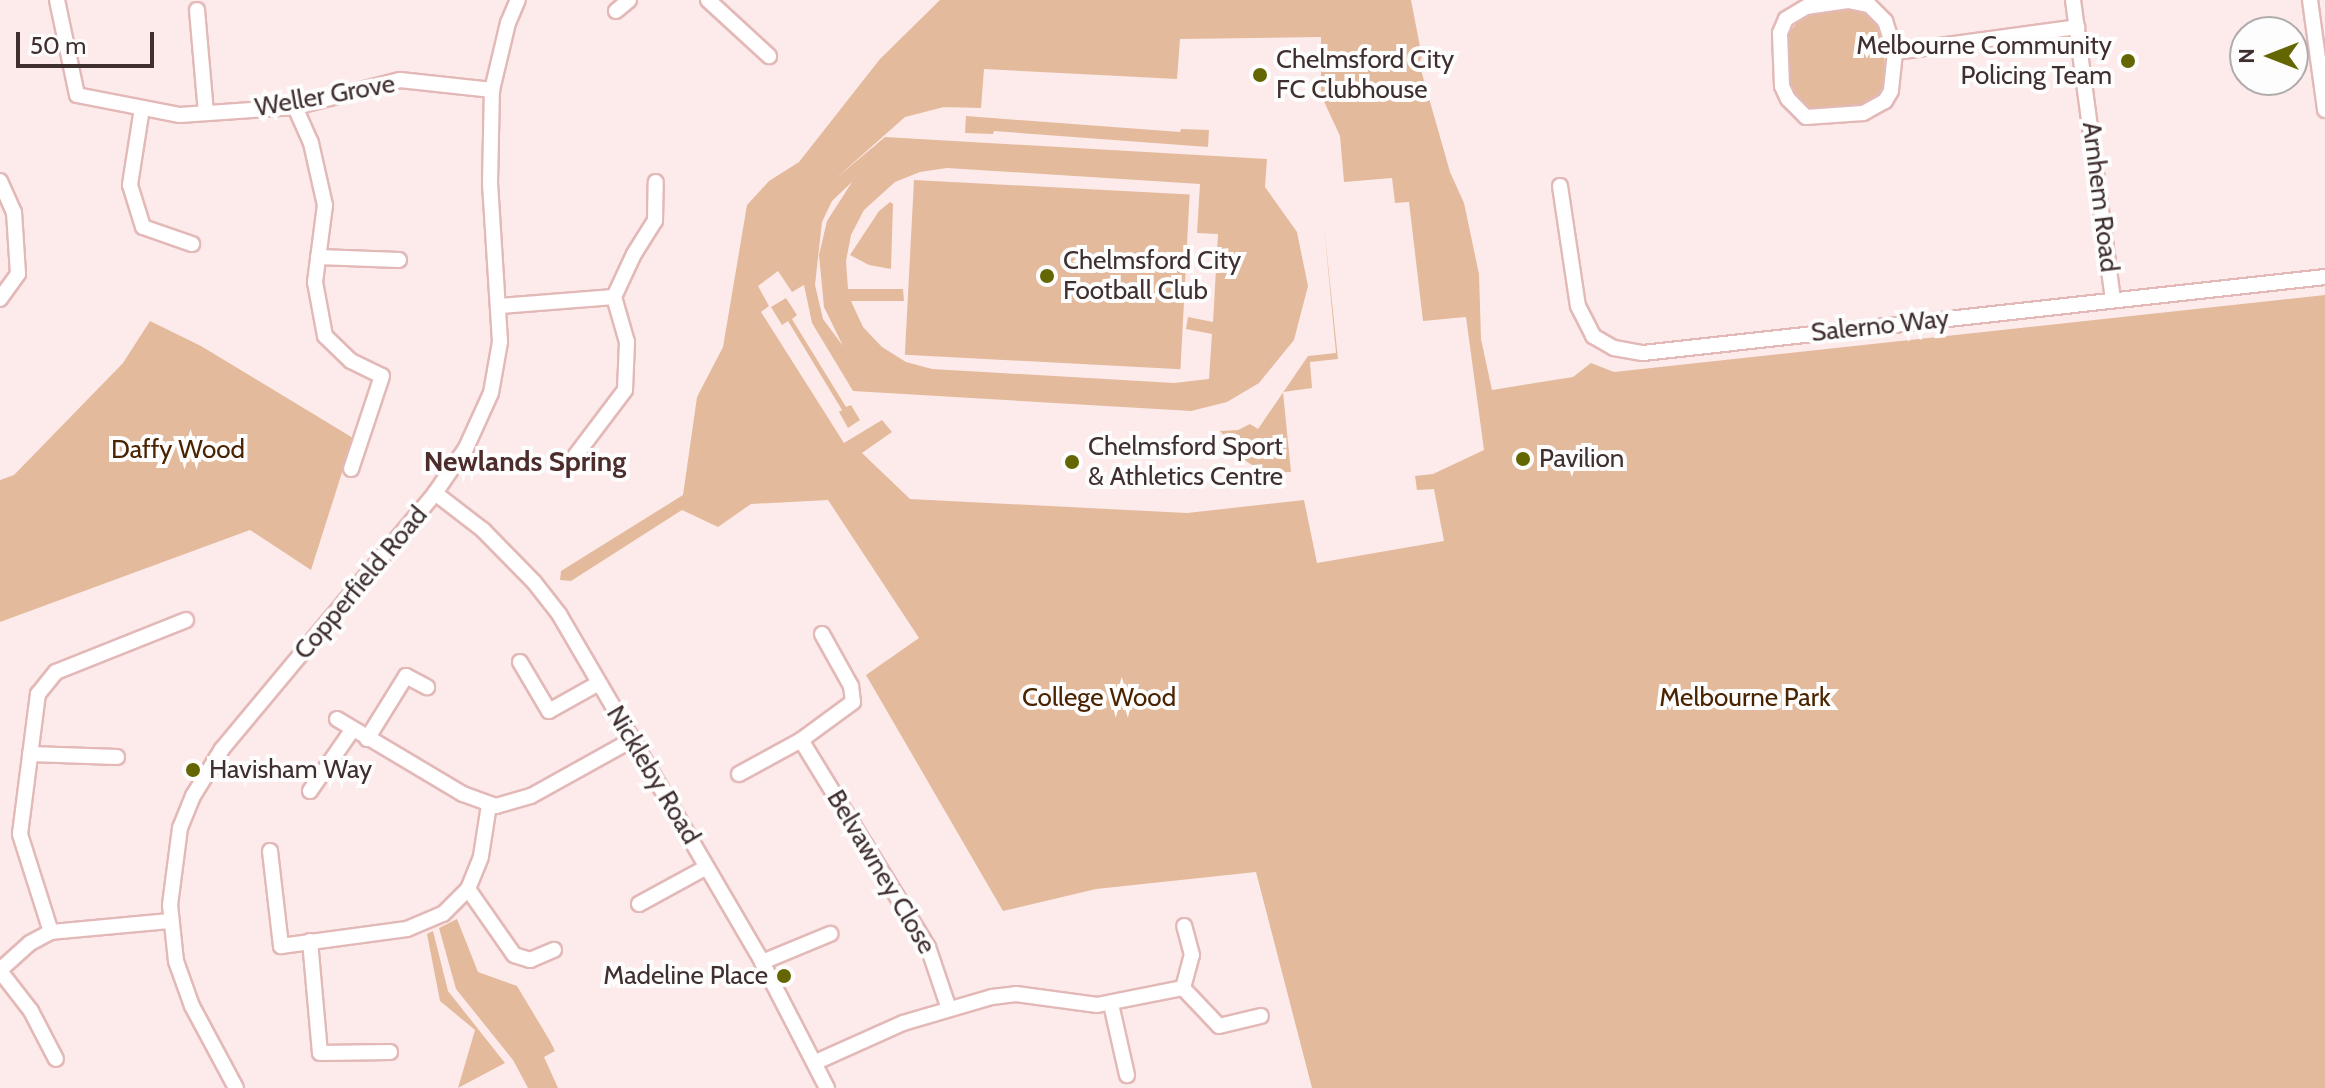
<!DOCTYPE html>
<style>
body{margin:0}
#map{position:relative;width:2325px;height:1088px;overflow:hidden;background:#fdebeb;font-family:Cabin,sans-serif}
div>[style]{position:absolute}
.green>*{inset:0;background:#e4ba9d;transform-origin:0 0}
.roads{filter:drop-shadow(2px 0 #e3b9b8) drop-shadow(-2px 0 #e3b9b8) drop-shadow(0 2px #e3b9b8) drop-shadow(0 -2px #e3b9b8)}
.street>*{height:14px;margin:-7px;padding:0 7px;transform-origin:7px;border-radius:7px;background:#fff}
.dots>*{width:22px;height:22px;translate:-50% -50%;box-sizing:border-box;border:4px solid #fdfdfd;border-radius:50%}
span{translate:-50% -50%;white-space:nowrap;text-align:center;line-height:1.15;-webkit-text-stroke:8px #fdfdfd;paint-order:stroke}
.poi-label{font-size:26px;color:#402f2f}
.right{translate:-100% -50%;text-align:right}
.left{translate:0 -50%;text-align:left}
.street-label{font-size:26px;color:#402f2f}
.park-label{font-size:26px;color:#4a2301}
.neighbourhood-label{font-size:28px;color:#4d2c2c;font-weight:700}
.north{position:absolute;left:2229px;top:16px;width:80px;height:80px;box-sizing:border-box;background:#fdfdfd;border:2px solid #b1abab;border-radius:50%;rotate:270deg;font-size:22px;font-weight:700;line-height:32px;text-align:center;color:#402f2f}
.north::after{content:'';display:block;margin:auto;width:28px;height:36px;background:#636601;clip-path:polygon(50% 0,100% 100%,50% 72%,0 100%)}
.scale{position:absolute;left:16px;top:32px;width:138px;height:36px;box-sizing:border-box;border:4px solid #402f2f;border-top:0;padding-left:10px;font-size:24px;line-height:28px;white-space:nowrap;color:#402f2f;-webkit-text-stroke:6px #fdfdfd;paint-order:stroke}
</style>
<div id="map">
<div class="green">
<i style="clip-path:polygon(evenodd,940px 0,1411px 0,1422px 57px,1419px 63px,1450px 172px,1464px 203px,1479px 274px,1481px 339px,1492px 390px,1573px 377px,1591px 363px,1614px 372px,2325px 295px,2325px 1088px,1312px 1088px,1256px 872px,1096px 889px,1003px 911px,866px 675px,919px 638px,828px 500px,751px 504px,718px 527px,682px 510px,571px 581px,560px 580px,561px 571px,683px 495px,697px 397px,723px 347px,747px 205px,769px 181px,799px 162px,880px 59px,940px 0,1321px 37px,1321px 95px,1340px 136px,1344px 182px,1392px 178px,1395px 203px,1409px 202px,1423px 321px,1466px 317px,1484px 450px,1433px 474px,1415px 476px,1417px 490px,1434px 489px,1444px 541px,1317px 563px,1304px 500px,1187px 513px,910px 499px,862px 453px,892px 432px,882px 420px,844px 443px,761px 312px,769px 306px,758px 286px,778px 271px,792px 292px,804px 285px,812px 323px,853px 391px,1191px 411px,1227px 402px,1259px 383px,1294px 340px,1308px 286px,1297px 232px,1265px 187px,1267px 159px,885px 137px,835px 179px,905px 117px,944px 107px,981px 108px,984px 69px,1177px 79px,1180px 39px,1321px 37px,940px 0,947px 168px,1200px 184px,1197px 233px,1218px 234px,1213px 322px,1188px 317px,1186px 329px,1212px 334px,1209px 379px,1174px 383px,932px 369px,906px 362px,882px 347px,863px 327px,851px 301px,904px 301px,903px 289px,848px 289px,846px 261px,851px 235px,864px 210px,895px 182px,920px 172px,947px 168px,940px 0,852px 182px,827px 221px,819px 255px,824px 307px,843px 346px,823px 319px,815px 285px,822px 222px,832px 201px,852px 182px)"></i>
<i style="clip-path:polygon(1845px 9px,1867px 14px,1879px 26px,1883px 35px,1886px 83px,1876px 98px,1862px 106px,1823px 111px,1809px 109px,1797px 100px,1789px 85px,1786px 36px,1802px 17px)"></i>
<i style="clip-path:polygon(966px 116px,1180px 132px,1181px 129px,1209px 130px,1208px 147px,994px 131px,993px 134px,965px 133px)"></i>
<i style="left:914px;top:180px;width:276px;height:175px;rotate:3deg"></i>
<i style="clip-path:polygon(890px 202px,893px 204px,891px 269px,869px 265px,850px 255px,879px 211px)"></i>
<i style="clip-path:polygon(1324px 226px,1338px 359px,1310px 362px,1312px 388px,1283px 392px,1291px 472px,1264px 473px,1246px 461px,1220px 431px,1238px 430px,1250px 424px,1258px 429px,1308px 356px,1336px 353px)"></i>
<i style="clip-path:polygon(786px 298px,797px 315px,792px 319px,846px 407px,851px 405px,860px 420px,848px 428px,839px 412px,842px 410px,788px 321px,782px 325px,771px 307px)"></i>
<i style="clip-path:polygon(150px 321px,201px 346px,353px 438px,311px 570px,250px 530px,0 622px,0 480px,14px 475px,123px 363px)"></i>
<i style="clip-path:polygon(457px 919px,478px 972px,517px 986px,550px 1041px,555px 1051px,544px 1057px,558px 1088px,528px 1088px,513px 1060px,456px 989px,439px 928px)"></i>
<i style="clip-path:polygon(433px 931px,448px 991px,505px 1063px,458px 1088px,475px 1030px,440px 1001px,427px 934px)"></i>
</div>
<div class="roads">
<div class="street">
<i style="left:57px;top:0;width:97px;rotate:78.1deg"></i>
<i style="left:77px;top:95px;width:105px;rotate:11deg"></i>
<i style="left:180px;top:115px;width:115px;rotate:-4deg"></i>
<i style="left:295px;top:107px;width:108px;rotate:-14.4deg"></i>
<i style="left:400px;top:80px;width:93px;rotate:6.2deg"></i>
<i style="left:708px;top:0;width:83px;rotate:42.6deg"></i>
<i style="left:2073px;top:0;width:302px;rotate:82.4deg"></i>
<i style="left:2310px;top:0;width:111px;rotate:82.2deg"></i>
<i style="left:197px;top:10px;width:103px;rotate:85deg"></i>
<i style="left:616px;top:11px;width:17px;rotate:-40deg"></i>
<i style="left:1895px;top:52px;width:39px;rotate:96deg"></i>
<i style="left:1891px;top:91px;width:12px;rotate:121deg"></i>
<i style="left:1885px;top:101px;width:25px;rotate:151deg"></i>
<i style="left:1863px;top:113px;width:57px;rotate:176deg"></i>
<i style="left:1806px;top:117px;width:25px;rotate:-135deg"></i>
<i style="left:1788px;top:99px;width:14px;rotate:-115deg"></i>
<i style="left:1782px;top:86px;width:53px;rotate:-92.2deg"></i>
<i style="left:1780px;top:33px;width:15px;rotate:-67deg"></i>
<i style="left:1786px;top:19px;width:23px;rotate:-31deg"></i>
<i style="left:1806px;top:7px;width:42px;rotate:-8.1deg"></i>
<i style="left:1848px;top:1px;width:21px;rotate:11deg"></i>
<i style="left:1869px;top:5px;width:23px;rotate:45deg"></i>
<i style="left:1885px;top:21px;width:33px;rotate:72deg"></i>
<i style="left:1895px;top:52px;width:184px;rotate:-7.8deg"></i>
<i style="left:295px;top:107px;width:39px;rotate:66deg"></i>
<i style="left:311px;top:143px;width:64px;rotate:77.3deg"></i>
<i style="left:325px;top:205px;width:78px;rotate:97.4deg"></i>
<i style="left:315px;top:282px;width:55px;rotate:79.5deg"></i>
<i style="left:325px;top:336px;width:36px;rotate:44deg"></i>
<i style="left:351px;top:361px;width:34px;rotate:26deg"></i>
<i style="left:382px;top:376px;width:98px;rotate:108.4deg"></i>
<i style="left:142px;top:108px;width:78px;rotate:98.9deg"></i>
<i style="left:130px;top:185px;width:44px;rotate:72.8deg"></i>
<i style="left:143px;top:227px;width:52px;rotate:19.1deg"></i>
<i style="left:0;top:181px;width:34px;rotate:66deg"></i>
<i style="left:14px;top:212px;width:62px;rotate:86.3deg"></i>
<i style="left:18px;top:274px;width:31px;rotate:126deg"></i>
<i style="left:1560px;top:186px;width:121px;rotate:81.5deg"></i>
<i style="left:1578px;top:306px;width:34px;rotate:63deg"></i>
<i style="left:1593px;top:336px;width:24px;rotate:30deg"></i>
<i style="left:1614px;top:348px;width:29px;rotate:10deg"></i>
<i style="left:1643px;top:353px;width:686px;rotate:-6.36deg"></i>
<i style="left:318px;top:257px;width:81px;rotate:2.1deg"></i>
<i style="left:614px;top:297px;width:47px;rotate:-65.1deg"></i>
<i style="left:634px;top:254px;width:39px;rotate:-58deg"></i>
<i style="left:655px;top:221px;width:39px;rotate:-89deg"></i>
<i style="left:500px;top:306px;width:114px;rotate:-4.5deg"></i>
<i style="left:614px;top:297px;width:47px;rotate:73.9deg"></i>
<i style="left:627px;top:342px;width:48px;rotate:92.4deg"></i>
<i style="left:625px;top:390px;width:83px;rotate:127.1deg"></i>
<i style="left:435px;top:493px;width:61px;rotate:37.6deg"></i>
<i style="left:483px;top:530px;width:73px;rotate:45.6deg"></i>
<i style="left:534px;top:582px;width:41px;rotate:52deg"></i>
<i style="left:559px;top:614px;width:403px;rotate:59.7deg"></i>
<i style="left:762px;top:962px;width:142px;rotate:62.7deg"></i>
<i style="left:822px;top:634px;width:60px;rotate:60.9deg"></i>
<i style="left:851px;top:686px;width:16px;rotate:83deg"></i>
<i style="left:853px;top:702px;width:64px;rotate:143.8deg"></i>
<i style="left:801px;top:740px;width:243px;rotate:58.5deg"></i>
<i style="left:928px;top:947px;width:65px;rotate:71.3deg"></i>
<i style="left:520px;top:662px;width:57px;rotate:59.4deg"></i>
<i style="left:549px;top:711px;width:57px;rotate:-29.2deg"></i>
<i style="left:337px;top:719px;width:147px;rotate:30.8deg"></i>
<i style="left:463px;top:794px;width:35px;rotate:20deg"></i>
<i style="left:496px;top:806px;width:36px;rotate:-16deg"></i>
<i style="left:531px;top:796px;width:115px;rotate:-29deg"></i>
<i style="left:367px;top:739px;width:74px;rotate:-58.2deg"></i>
<i style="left:406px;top:676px;width:24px;rotate:28deg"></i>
<i style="left:30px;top:754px;width:87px;rotate:2deg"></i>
<i style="left:739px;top:774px;width:71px;rotate:-28.7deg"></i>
<i style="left:310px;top:791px;width:75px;rotate:-55.3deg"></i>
<i style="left:270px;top:851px;width:96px;rotate:83.4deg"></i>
<i style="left:281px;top:946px;width:127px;rotate:-7.7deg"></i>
<i style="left:407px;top:929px;width:39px;rotate:-23deg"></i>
<i style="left:443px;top:914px;width:35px;rotate:-45deg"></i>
<i style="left:468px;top:889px;width:35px;rotate:-68deg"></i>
<i style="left:481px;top:856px;width:52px;rotate:-81.1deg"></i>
<i style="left:468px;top:889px;width:80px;rotate:55.1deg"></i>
<i style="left:514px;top:955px;width:17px;rotate:17deg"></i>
<i style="left:530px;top:960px;width:26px;rotate:-23deg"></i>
<i style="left:639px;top:904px;width:77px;rotate:-28.6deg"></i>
<i style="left:51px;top:932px;width:103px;rotate:-107.6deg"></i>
<i style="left:20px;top:834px;width:141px;rotate:-82.7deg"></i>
<i style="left:38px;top:694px;width:28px;rotate:-51deg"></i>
<i style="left:56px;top:672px;width:140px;rotate:-21.8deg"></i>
<i style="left:310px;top:941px;width:112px;rotate:84.9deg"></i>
<i style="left:320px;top:1053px;width:70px;rotate:-0.8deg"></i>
<i style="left:762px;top:962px;width:74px;rotate:-22.4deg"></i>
<i style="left:0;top:970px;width:40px;rotate:-42deg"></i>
<i style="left:30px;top:943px;width:24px;rotate:-28deg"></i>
<i style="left:51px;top:932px;width:120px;rotate:-5.3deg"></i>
<i style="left:0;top:971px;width:51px;rotate:52.2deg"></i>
<i style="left:31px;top:1011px;width:54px;rotate:62.5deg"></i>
<i style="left:1183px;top:988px;width:52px;rotate:46.5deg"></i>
<i style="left:1219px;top:1026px;width:43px;rotate:-13.4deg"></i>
<i style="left:1111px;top:1004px;width:73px;rotate:77.3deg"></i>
<i style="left:816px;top:1062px;width:95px;rotate:-24.1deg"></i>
<i style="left:903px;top:1023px;width:93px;rotate:-16.3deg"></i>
<i style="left:992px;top:997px;width:24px;rotate:-7deg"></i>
<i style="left:1016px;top:994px;width:82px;rotate:7.7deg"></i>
<i style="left:1097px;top:1005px;width:88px;rotate:-11.2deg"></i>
<i style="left:1183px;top:988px;width:34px;rotate:-75deg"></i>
<i style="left:1192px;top:955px;width:30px;rotate:-105deg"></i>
<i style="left:236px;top:1088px;width:93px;rotate:-118.2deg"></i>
<i style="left:192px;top:1006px;width:48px;rotate:-109.6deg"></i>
<i style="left:176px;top:961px;width:56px;rotate:-96.1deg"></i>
<i style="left:170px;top:905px;width:78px;rotate:-82.6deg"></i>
<i style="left:180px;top:828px;width:35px;rotate:-68deg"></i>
<i style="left:193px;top:796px;width:55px;rotate:-58.3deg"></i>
<i style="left:222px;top:749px;width:333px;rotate:-50.2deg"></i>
<i style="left:435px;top:493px;width:55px;rotate:-55.4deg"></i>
<i style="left:466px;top:448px;width:60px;rotate:-65.6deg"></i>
<i style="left:491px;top:393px;width:52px;rotate:-80deg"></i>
<i style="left:500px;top:342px;width:159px;rotate:-93.6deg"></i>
<i style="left:490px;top:183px;width:93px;rotate:-88.8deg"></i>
<i style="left:492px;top:90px;width:69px;rotate:-76.6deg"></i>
<i style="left:508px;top:23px;width:25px;rotate:-67deg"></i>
</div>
</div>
<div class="dots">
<i style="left:2128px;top:61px;background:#636601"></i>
<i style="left:1260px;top:75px;background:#636601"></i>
<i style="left:1047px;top:276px;background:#636601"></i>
<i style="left:1523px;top:459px;background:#636601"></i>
<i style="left:1072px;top:462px;background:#636601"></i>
<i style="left:193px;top:770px;background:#636601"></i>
<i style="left:784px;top:976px;background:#636601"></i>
</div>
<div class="poi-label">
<span class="right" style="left:2112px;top:61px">Melbourne Community<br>Policing Team</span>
<span class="left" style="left:1276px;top:75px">Chelmsford City<br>FC Clubhouse</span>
<span class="left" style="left:1063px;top:276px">Chelmsford City<br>Football Club</span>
<span class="left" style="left:1088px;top:462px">Chelmsford Sport<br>&amp; Athletics Centre</span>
<span class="left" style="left:1539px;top:459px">Pavilion</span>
<span class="left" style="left:209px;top:770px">Havisham Way</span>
<span class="right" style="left:768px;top:976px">Madeline Place</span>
</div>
<div class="street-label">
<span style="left:325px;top:96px;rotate:-10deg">Weller Grove</span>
<span style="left:2100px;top:197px;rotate:83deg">Arnhem Road</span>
<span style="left:1880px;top:326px;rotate:-6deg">Salerno Way</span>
<span style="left:361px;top:583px;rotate:-50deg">Copperfield Road</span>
<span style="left:653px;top:775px;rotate:59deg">Nickleby Road</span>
<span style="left:881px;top:872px;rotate:59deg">Belvawney Close</span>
</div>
<div class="park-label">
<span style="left:178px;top:450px">Daffy Wood</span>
<span style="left:1099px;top:698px">College Wood</span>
<span style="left:1745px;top:698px">Melbourne Park</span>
</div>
<div class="neighbourhood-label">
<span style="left:525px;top:461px">Newlands Spring</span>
</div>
<div class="north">N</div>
<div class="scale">50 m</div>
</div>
